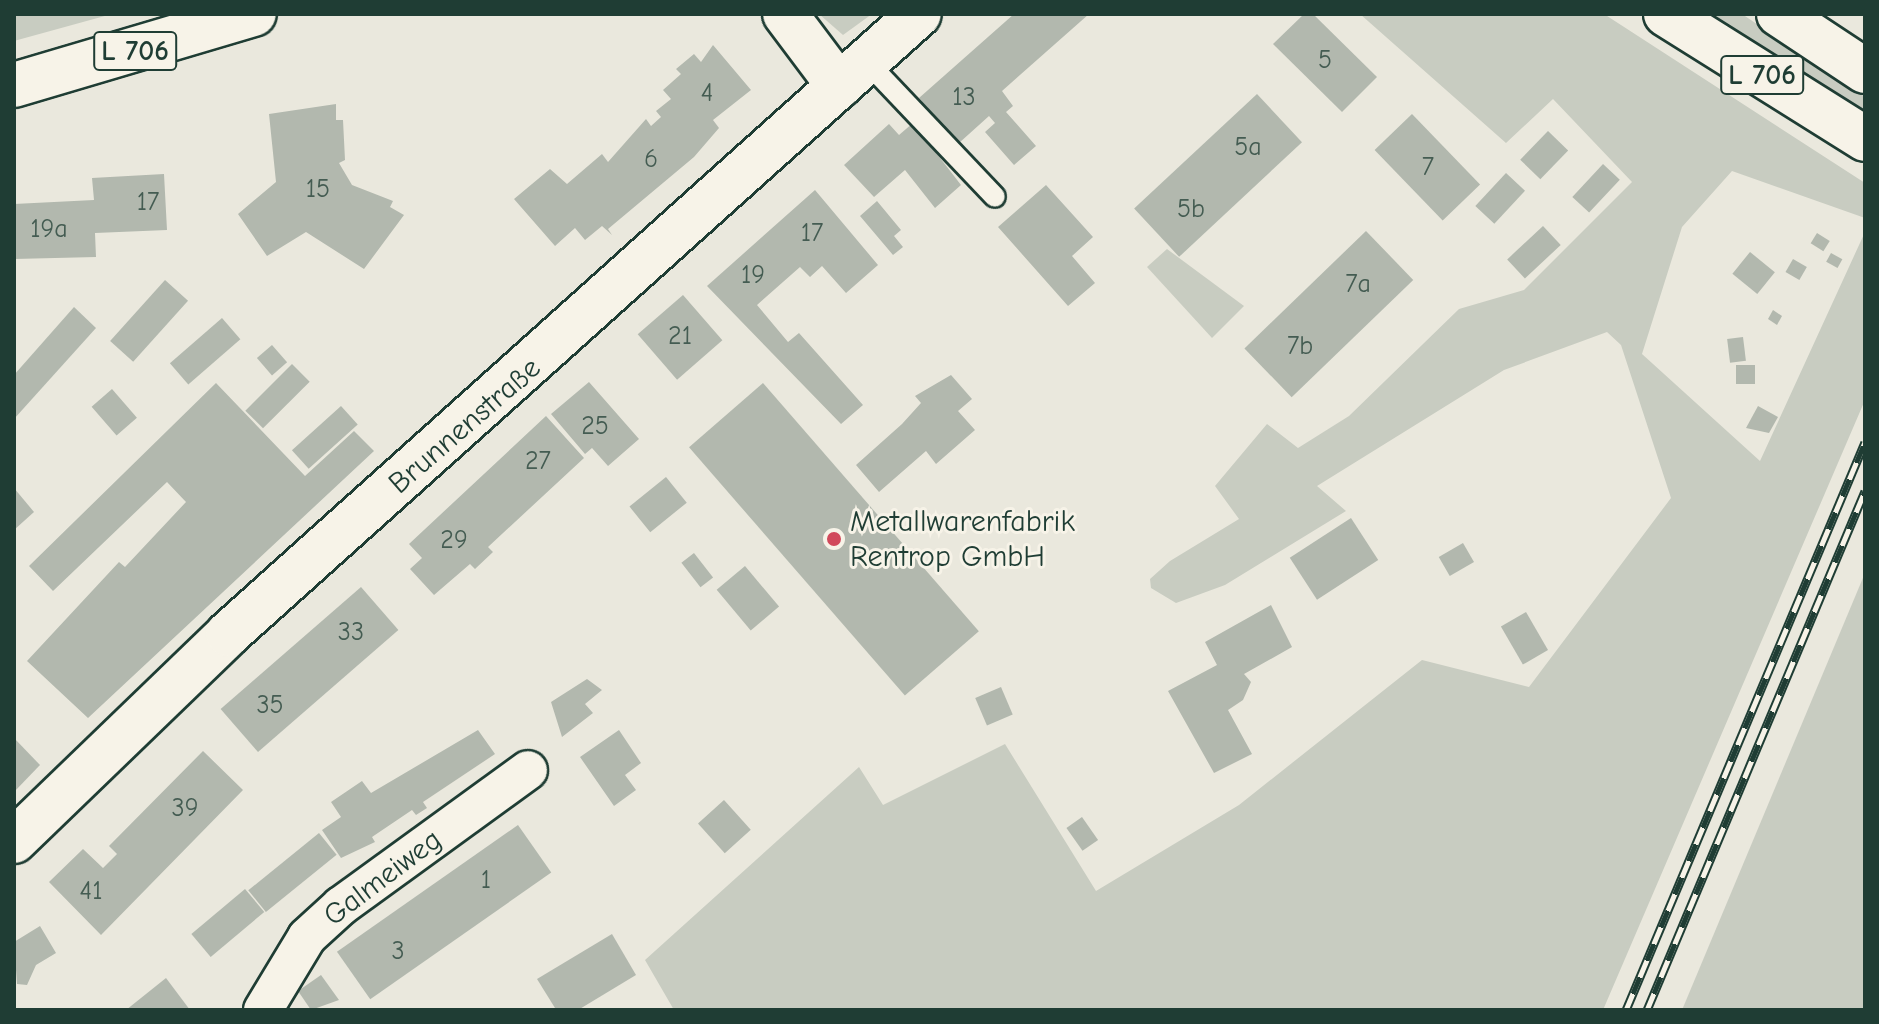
<!DOCTYPE html>
<meta charset="utf-8">
<style>
body{margin:0}
#map{position:relative;width:1879px;height:1024px;overflow:hidden;background:#eae8dd;font-family:"Comic Neue",sans-serif}
div>[style]{position:absolute}
.green>*{inset:0;background:#c8ccc1}
.building>*{inset:0;background:#b2b8ae;transform-origin:0 0}
.roads{filter:drop-shadow(2px 0 #1f3d34) drop-shadow(-2px 0 #1f3d34) drop-shadow(0 2px #1f3d34) drop-shadow(0 -2px #1f3d34)}
.lane>*{height:20px;margin:-10px;padding:0 10px;transform-origin:10px;border-radius:10px;background:#f7f3e8}
.street>*{height:38px;margin:-19px;padding:0 19px;transform-origin:19px;border-radius:19px;background:#f7f3e8}
.secondary>*{height:44px;margin:-22px;padding:0 22px;transform-origin:22px;border-radius:22px;background:#f7f3e8}
.primary>*{height:44px;margin:-22px;padding:0 22px;transform-origin:22px;border-radius:22px;background:#f7f3e8}
.rail>*{height:9px;margin-top:-4.5px;transform-origin:0;background:repeating-linear-gradient(90deg,#f7f3e8 0 18px,#1f3d34 0 36px);box-sizing:border-box;border-block:2px solid #1f3d34}
.dots>*{width:22px;height:22px;translate:-50% -50%;box-sizing:border-box;border:4px solid #f7f3e8;border-radius:50%}
span{translate:-50% -50%;white-space:nowrap;text-align:center;line-height:1.15;-webkit-text-stroke:6px #f7f3e8;paint-order:stroke}
.number-label{font-size:26px;color:#445c52}
.number-label span{-webkit-text-stroke-width:0}
.shield-label span{padding:2px 6px;background:#f7f3e8;border:2px solid;border-radius:6px;-webkit-text-stroke-width:0}
.shield-label{font-size:28px;color:#1f3d34;font-weight:700}
.street-label{font-size:30px;color:#1f3d34}
.poi-label{font-size:30px;color:#1f3d34}
.left{translate:0 -50%;text-align:left}
.frame{position:absolute;inset:0;border:16px solid #1f3d34;pointer-events:none}
</style>
<div id="map">
<div class="green">
<i style="clip-path:polygon(14px 14px,112px 14px,14px 41px)"></i>
<i style="clip-path:polygon(819px 14px,872px 14px,843px 35px)"></i>
<i style="clip-path:polygon(1360px 14px,1604px 14px,1865px 183px,1865px 218px,1732px 171px,1682px 227px,1642px 354px,1760px 461px,1865px 232px,1865px 400px,1603px 1010px,674px 1010px,645px 960px,859px 767px,883px 805px,1005px 744px,1096px 891px,1239px 805px,1422px 660px,1529px 687px,1671px 498px,1621px 345px,1607px 332px,1504px 370px,1317px 486px,1346px 511px,1225px 585px,1176px 603px,1151px 588px,1150px 579px,1170px 561px,1239px 519px,1215px 486px,1267px 424px,1298px 448px,1349px 416px,1459px 309px,1524px 290px,1632px 182px,1553px 99px,1506px 143px)"></i>
<i style="clip-path:polygon(1702px 14px,1742px 14px,1865px 97px,1865px 118px)"></i>
<i style="clip-path:polygon(1167px 249px,1244px 306px,1212px 338px,1147px 267px)"></i>
<i style="clip-path:polygon(1865px 573px,1865px 1010px,1682px 1010px)"></i>
</div>
<div class="building">
<i style="clip-path:polygon(1014px 14px,1089px 14px,1002px 91px,1013px 106px,1006px 112px,1036px 146px,1014px 165px,985px 132px,995px 123px,989px 116px,959px 143px,919px 98px)"></i>
<i style="clip-path:polygon(1304px 14px,1313px 14px,1377px 77px,1342px 112px,1273px 44px)"></i>
<i style="clip-path:polygon(713px 45px,751px 90px,713px 120px,719px 128px,694px 157px,608px 229px,612px 235px,602px 226px,585px 240px,575px 228px,555px 246px,514px 199px,550px 169px,567px 184px,602px 154px,608px 162px,646px 119px,651px 126px,661px 117px,656px 111px,671px 99px,663px 90px,681px 74px,676px 69px,694px 54px,701px 62px)"></i>
<i style="left:1257px;top:94px;width:66px;height:168px;rotate:47deg"></i>
<i style="clip-path:polygon(336px 104px,336px 120px,343px 120px,345px 160px,339px 163px,352px 185px,393px 201px,390px 207px,404px 215px,364px 269px,306px 232px,267px 256px,238px 214px,276px 182px,269px 114px)"></i>
<i style="left:1412px;top:114px;width:98px;height:52px;rotate:46deg"></i>
<i style="clip-path:polygon(913px 123px,961px 185px,935px 208px,905px 170px,874px 197px,844px 165px,889px 124px,899px 135px)"></i>
<i style="left:1548px;top:131px;width:28px;height:40px;rotate:44deg"></i>
<i style="left:1603px;top:164px;width:23px;height:45px;rotate:43deg"></i>
<i style="left:1506px;top:173px;width:26px;height:45px;rotate:43deg"></i>
<i style="clip-path:polygon(164px 174px,167px 230px,95px 233px,96px 257px,14px 259px,14px 204px,94px 200px,92px 178px)"></i>
<i style="clip-path:polygon(1046px 185px,1093px 237px,1072px 256px,1095px 283px,1068px 306px,998px 227px)"></i>
<i style="clip-path:polygon(815px 190px,878px 265px,846px 293px,822px 266px,810px 277px,800px 267px,757px 305px,788px 342px,799px 333px,863px 405px,841px 424px,707px 286px)"></i>
<i style="clip-path:polygon(877px 201px,901px 230px,894px 236px,903px 247px,893px 255px,860px 216px)"></i>
<i style="left:1543px;top:226px;width:26px;height:49px;rotate:47deg"></i>
<i style="left:1366px;top:231px;width:68px;height:169px;rotate:46deg"></i>
<i style="left:1817px;top:233px;width:15px;height:12px;rotate:32deg"></i>
<i style="left:1750px;top:252px;width:32px;height:28px;rotate:39deg"></i>
<i style="left:1831px;top:253px;width:13px;height:10px;rotate:29deg"></i>
<i style="left:1793px;top:259px;width:16px;height:15px;rotate:30deg"></i>
<i style="left:165px;top:280px;width:31px;height:82px;rotate:42deg"></i>
<i style="left:683px;top:295px;width:60px;height:60px;rotate:49deg"></i>
<i style="clip-path:polygon(74px 307px,96px 328px,14px 419px,14px 375px)"></i>
<i style="clip-path:polygon(1773px 310px,1782px 316px,1777px 325px,1768px 319px)"></i>
<i style="left:222px;top:318px;width:28px;height:69px;rotate:49deg"></i>
<i style="left:1743px;top:337px;width:24px;height:16px;rotate:83deg"></i>
<i style="left:272px;top:345px;width:23px;height:20px;rotate:49deg"></i>
<i style="left:292px;top:364px;width:25px;height:66px;rotate:45deg"></i>
<i style="left:1736px;top:365px;width:19px;height:19px"></i>
<i style="clip-path:polygon(951px 375px,972px 399px,958px 411px,975px 430px,936px 464px,926px 451px,879px 492px,856px 465px,902px 424px,921px 403px,915px 396px)"></i>
<i style="clip-path:polygon(589px 382px,639px 439px,608px 466px,592px 448px,585px 454px,551px 414px)"></i>
<i style="clip-path:polygon(216px 383px,305px 476px,354px 431px,374px 451px,88px 718px,27px 661px,119px 562px,125px 567px,186px 502px,167px 482px,53px 591px,29px 566px)"></i>
<i style="left:763px;top:383px;width:329px;height:98px;rotate:49deg"></i>
<i style="left:112px;top:389px;width:38px;height:27px;rotate:49deg"></i>
<i style="left:341px;top:406px;width:25px;height:66px;rotate:48deg"></i>
<i style="clip-path:polygon(1758px 406px,1778px 417px,1769px 433px,1746px 428px)"></i>
<i style="clip-path:polygon(546px 416px,584px 458px,488px 547px,493px 552px,475px 569px,470px 564px,434px 595px,410px 569px,422px 558px,409px 544px)"></i>
<i style="left:666px;top:477px;width:33px;height:47px;rotate:51deg"></i>
<i style="clip-path:polygon(14px 488px,34px 512px,14px 530px)"></i>
<i style="left:1351px;top:518px;width:50px;height:73px;rotate:57deg"></i>
<i style="left:1463px;top:543px;width:22px;height:28px;rotate:60deg"></i>
<i style="left:694px;top:553px;width:31px;height:16px;rotate:52deg"></i>
<i style="left:745px;top:566px;width:53px;height:37px;rotate:50deg"></i>
<i style="left:361px;top:587px;width:57px;height:186px;rotate:49deg"></i>
<i style="clip-path:polygon(1271px 605px,1292px 647px,1244px 674px,1251px 682px,1243px 700px,1228px 710px,1252px 754px,1214px 773px,1168px 691px,1217px 665px,1205px 642px)"></i>
<i style="left:1526px;top:612px;width:44px;height:29px;rotate:60deg"></i>
<i style="clip-path:polygon(587px 679px,602px 690px,585px 704px,593px 713px,562px 737px,551px 702px)"></i>
<i style="left:1001px;top:687px;width:30px;height:28px;rotate:67deg"></i>
<i style="clip-path:polygon(478px 730px,495px 754px,423px 802px,427px 808px,416px 815px,412px 810px,372px 837px,375px 842px,341px 858px,322px 830px,341px 817px,331px 802px,362px 781px,371px 793px)"></i>
<i style="clip-path:polygon(619px 730px,641px 763px,625px 775px,636px 790px,614px 806px,580px 757px)"></i>
<i style="clip-path:polygon(14px 738px,40px 765px,14px 792px)"></i>
<i style="clip-path:polygon(203px 751px,243px 790px,101px 935px,49px 882px,83px 849px,103px 868px,117px 854px,109px 846px)"></i>
<i style="left:724px;top:800px;width:40px;height:35px;rotate:48deg"></i>
<i style="left:1082px;top:817px;width:28px;height:19px;rotate:55deg"></i>
<i style="left:518px;top:825px;width:58px;height:221px;rotate:55deg"></i>
<i style="left:319px;top:833px;width:28px;height:91px;rotate:51deg"></i>
<i style="left:245px;top:889px;width:30px;height:70px;rotate:50deg"></i>
<i style="clip-path:polygon(40px 926px,56px 953px,36px 965px,27px 985px,17px 984px,14px 942px)"></i>
<i style="clip-path:polygon(612px 934px,636px 975px,578px 1010px,555px 1008px,537px 979px)"></i>
<i style="clip-path:polygon(321px 975px,339px 1000px,311px 1010px,298px 991px)"></i>
<i style="clip-path:polygon(166px 978px,190px 1010px,126px 1010px)"></i>
</div>
<div class="roads">
<div class="lane">
<i style="left:866px;top:61px;width:187px;rotate:46.5deg"></i>
</div>
<div class="street">
<i style="left:263px;top:1010px;width:85px;rotate:-58.9deg"></i>
<i style="left:307px;top:937px;width:46px;rotate:-42.4deg"></i>
<i style="left:341px;top:906px;width:231px;rotate:-36deg"></i>
</div>
<div class="secondary">
<i style="left:785px;top:14px;width:90px;rotate:53.1deg"></i>
<i style="left:14px;top:841px;width:298px;rotate:-44deg"></i>
<i style="left:228px;top:634px;width:928px;rotate:-41.9deg"></i>
</div>
<div class="primary">
<i style="left:1666px;top:14px;width:235px;rotate:32.1deg"></i>
<i style="left:1779px;top:14px;width:103px;rotate:33.5deg"></i>
<i style="left:14px;top:85px;width:250px;rotate:-16.5deg"></i>
</div>
</div>
<div class="rail">
<i style="left:1626px;top:1010px;width:616px;rotate:-67.18deg"></i>
<i style="left:1647px;top:1010px;width:563px;rotate:-67.22deg"></i>
</div>
<div class="dots">
<i style="left:834px;top:539px;background:#d1495b"></i>
</div>
<div class="number-label">
<span style="left:1325px;top:61px">5</span>
<span style="left:707px;top:94px">4</span>
<span style="left:964px;top:98px">13</span>
<span style="left:1248px;top:148px">5a</span>
<span style="left:651px;top:160px">6</span>
<span style="left:1428px;top:168px">7</span>
<span style="left:318px;top:190px">15</span>
<span style="left:148px;top:203px">17</span>
<span style="left:1191px;top:210px">5b</span>
<span style="left:49px;top:230px">19a</span>
<span style="left:812px;top:234px">17</span>
<span style="left:753px;top:276px">19</span>
<span style="left:1358px;top:285px">7a</span>
<span style="left:680px;top:337px">21</span>
<span style="left:1300px;top:347px">7b</span>
<span style="left:595px;top:427px">25</span>
<span style="left:538px;top:462px">27</span>
<span style="left:454px;top:541px">29</span>
<span style="left:351px;top:633px">33</span>
<span style="left:270px;top:706px">35</span>
<span style="left:185px;top:809px">39</span>
<span style="left:486px;top:881px">1</span>
<span style="left:91px;top:892px">41</span>
<span style="left:398px;top:952px">3</span>
</div>
<div class="shield-label">
<span style="left:135px;top:51px">L 706</span>
<span style="left:1762px;top:75px">L 706</span>
</div>
<div class="street-label">
<span style="left:465px;top:426px;rotate:-41deg">Brunnenstraße</span>
<span style="left:383px;top:878px;rotate:-37deg">Galmeiweg</span>
</div>
<div class="poi-label">
<span class="left" style="left:850px;top:539px">Metallwarenfabrik<br>Rentrop GmbH</span>
</div>
<div class="frame"></div>
</div>
